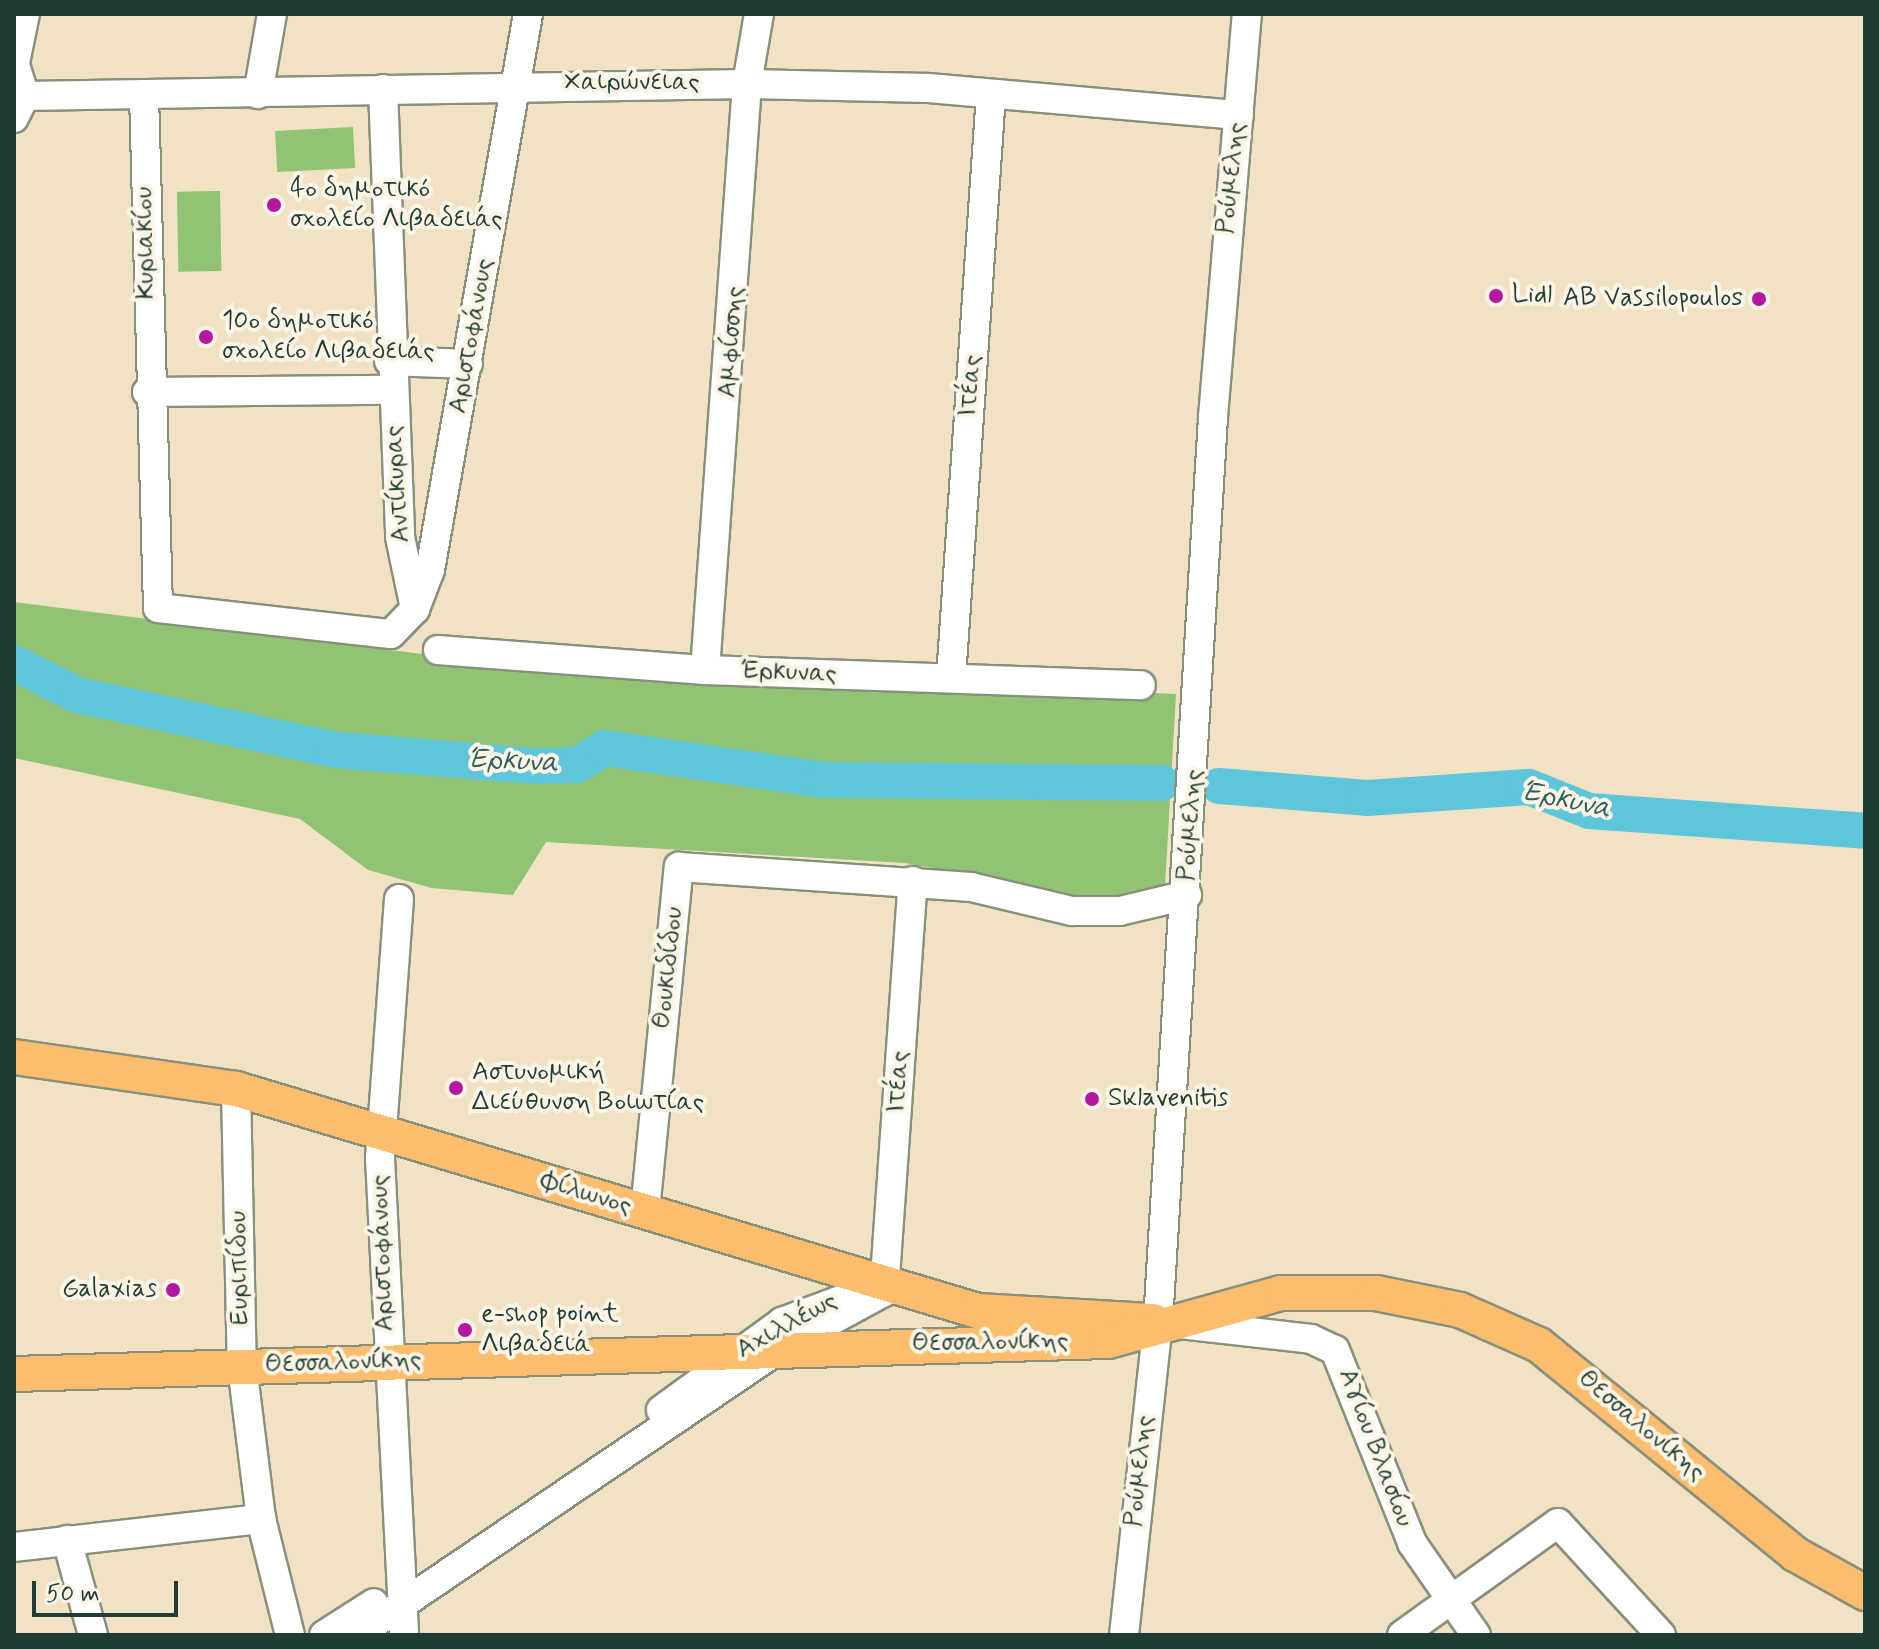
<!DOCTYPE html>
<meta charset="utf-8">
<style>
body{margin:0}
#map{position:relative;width:1879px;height:1649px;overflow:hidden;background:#f1e2c4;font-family:Mynerve,sans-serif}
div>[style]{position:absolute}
.green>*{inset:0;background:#90c373;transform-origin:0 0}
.river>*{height:36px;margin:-18px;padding:0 18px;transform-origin:18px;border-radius:18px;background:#5ec6da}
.roads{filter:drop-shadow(2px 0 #88907c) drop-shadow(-2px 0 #88907c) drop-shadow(0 2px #88907c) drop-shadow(0 -2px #88907c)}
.minor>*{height:28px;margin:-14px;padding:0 14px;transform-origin:14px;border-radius:14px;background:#fff}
.major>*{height:34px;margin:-17px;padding:0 17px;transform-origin:17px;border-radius:17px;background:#fcbd6f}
.dots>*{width:22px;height:22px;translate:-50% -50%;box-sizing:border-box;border:4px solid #fcf5e5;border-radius:50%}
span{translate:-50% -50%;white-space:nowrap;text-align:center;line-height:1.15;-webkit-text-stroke:8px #fcf5e5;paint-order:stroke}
.street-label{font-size:26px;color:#1f3d34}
.poi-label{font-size:26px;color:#1f3d34}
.left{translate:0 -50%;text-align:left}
.right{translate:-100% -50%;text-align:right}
.water-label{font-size:28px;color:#2f5f5e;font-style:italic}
.frame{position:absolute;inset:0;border:16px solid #1f3d34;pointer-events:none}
.scale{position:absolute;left:32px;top:1581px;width:146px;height:36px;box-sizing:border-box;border:4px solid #1f3d34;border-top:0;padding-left:10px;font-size:24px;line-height:28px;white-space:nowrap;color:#1f3d34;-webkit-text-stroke:6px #fcf5e5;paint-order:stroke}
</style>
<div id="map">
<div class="green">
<i style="left:353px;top:127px;width:41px;height:78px;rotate:87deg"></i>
<i style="left:220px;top:191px;width:80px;height:43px;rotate:89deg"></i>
<i style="clip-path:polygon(14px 602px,508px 665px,1176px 694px,1165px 887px,1096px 900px,905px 863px,546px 842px,513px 895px,432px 888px,368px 870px,300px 819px,14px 758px)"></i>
</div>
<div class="river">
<i style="left:14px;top:663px;width:71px;rotate:26.9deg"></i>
<i style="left:77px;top:695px;width:264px;rotate:12deg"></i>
<i style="left:335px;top:750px;width:201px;rotate:4.6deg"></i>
<i style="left:535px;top:766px;width:42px;rotate:-1.4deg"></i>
<i style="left:577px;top:765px;width:32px;rotate:-32deg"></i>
<i style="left:604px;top:748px;width:222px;rotate:8.3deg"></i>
<i style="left:824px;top:780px;width:338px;rotate:0.5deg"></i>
<i style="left:1219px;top:786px;width:148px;rotate:4.6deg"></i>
<i style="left:1367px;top:798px;width:162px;rotate:-3.9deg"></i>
<i style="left:1529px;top:787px;width:65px;rotate:21.8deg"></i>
<i style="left:1589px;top:811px;width:277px;rotate:4.1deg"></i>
</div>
<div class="roads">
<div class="minor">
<i style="left:14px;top:62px;width:36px;rotate:72deg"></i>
<i style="left:25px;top:96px;width:25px;rotate:117deg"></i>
<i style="left:15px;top:63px;width:50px;rotate:-78.5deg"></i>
<i style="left:383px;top:89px;width:448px;rotate:87.8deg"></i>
<i style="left:400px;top:537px;width:74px;rotate:78.2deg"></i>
<i style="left:144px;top:94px;width:514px;rotate:88.44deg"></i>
<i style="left:158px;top:608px;width:234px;rotate:6.4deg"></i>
<i style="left:391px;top:634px;width:35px;rotate:-46deg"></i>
<i style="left:415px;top:609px;width:42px;rotate:-69deg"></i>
<i style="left:430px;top:570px;width:565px;rotate:-80deg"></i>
<i style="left:258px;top:94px;width:81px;rotate:-80.1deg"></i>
<i style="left:25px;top:96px;width:722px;rotate:-0.95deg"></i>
<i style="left:747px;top:84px;width:181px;rotate:1.3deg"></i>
<i style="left:928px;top:88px;width:312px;rotate:5deg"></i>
<i style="left:389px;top:361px;width:79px;rotate:2.2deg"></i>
<i style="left:147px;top:392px;width:245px;rotate:-0.5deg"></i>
<i style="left:438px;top:650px;width:268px;rotate:4.3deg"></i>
<i style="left:705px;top:670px;width:436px;rotate:2deg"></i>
<i style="left:705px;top:670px;width:588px;rotate:-85.9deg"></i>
<i style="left:747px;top:84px;width:71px;rotate:-80.3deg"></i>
<i style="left:951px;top:678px;width:585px;rotate:-86.08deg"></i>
<i style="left:399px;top:899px;width:260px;rotate:94.2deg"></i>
<i style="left:380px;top:1158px;width:478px;rotate:87.1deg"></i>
<i style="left:236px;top:1089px;width:277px;rotate:88.8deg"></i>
<i style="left:242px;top:1366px;width:154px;rotate:82.9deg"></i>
<i style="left:261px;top:1519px;width:120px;rotate:76deg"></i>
<i style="left:645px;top:1211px;width:346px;rotate:-84.4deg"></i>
<i style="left:679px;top:867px;width:293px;rotate:3.9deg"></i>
<i style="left:971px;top:887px;width:104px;rotate:13.4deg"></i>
<i style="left:1072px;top:911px;width:48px"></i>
<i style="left:1120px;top:911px;width:69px;rotate:-13.4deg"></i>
<i style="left:1180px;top:1324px;width:132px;rotate:6.5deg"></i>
<i style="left:1311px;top:1339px;width:26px;rotate:25deg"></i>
<i style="left:1335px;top:1350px;width:208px;rotate:68.2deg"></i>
<i style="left:1412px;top:1543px;width:112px;rotate:55.2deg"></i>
<i style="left:661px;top:1410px;width:150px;rotate:-36deg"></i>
<i style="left:782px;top:1322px;width:108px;rotate:-20.6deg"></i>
<i style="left:67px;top:1540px;width:98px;rotate:74.7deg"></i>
<i style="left:14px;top:1547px;width:249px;rotate:-6.5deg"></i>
<i style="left:324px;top:1635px;width:59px;rotate:-32.6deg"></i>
<i style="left:357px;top:1635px;width:510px;rotate:-34.13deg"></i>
<i style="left:779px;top:1349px;width:119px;rotate:-28.5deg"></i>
<i style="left:884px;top:1292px;width:412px;rotate:-86deg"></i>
<i style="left:1124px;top:1635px;width:315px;rotate:-83.8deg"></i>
<i style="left:1158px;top:1322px;width:907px;rotate:-86.52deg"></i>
<i style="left:1213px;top:417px;width:404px;rotate:-85.2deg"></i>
<i style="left:1402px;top:1635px;width:192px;rotate:-35.7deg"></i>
<i style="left:1558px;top:1523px;width:152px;rotate:47.4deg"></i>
</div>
<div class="major">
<i style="left:14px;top:1057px;width:224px;rotate:8.2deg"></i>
<i style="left:236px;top:1089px;width:774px;rotate:16.66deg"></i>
<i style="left:978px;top:1311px;width:176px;rotate:3.3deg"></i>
<i style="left:14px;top:1374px;width:1094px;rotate:-1.73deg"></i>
<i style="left:1108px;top:1341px;width:180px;rotate:-15.5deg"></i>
<i style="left:1281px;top:1293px;width:95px"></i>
<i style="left:1376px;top:1293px;width:86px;rotate:11.4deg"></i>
<i style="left:1460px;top:1310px;width:86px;rotate:23.9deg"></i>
<i style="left:1539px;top:1345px;width:330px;rotate:39.2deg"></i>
<i style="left:1795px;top:1554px;width:80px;rotate:29.1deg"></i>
</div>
</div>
<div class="dots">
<i style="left:274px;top:205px;background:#b5179e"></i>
<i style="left:1496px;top:296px;background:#b5179e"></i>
<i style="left:1759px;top:299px;background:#b5179e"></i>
<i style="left:206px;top:337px;background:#b5179e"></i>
<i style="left:456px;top:1088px;background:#b5179e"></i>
<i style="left:1092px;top:1099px;background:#b5179e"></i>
<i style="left:173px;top:1290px;background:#b5179e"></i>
<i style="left:465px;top:1330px;background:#b5179e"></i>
</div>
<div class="street-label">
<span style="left:632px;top:83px">Χαιρώνειας</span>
<span style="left:1232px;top:178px;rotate:-84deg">Ρούμελης</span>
<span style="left:146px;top:243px;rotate:-91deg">Κυριακίου</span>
<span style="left:472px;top:336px;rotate:-80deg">Αριστοφάνους</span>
<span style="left:732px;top:342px;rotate:-86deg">Αμφίσσης</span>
<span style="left:971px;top:386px;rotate:-86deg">Ιτέας</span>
<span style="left:398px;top:484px;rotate:-94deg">Αντίκυρας</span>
<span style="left:789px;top:673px;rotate:2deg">Έρκυνας</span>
<span style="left:1191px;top:825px;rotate:-86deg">Ρούμελης</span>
<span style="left:669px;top:968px;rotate:-84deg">Θουκιδίδου</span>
<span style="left:899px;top:1082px;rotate:-87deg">Ιτέας</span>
<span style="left:586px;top:1194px;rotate:17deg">Φίλωνος</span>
<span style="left:383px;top:1253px;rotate:-92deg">Αριστοφάνους</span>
<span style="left:240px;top:1268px;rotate:-91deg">Ευριπίδου</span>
<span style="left:787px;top:1326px;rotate:-29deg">Αχιλλέως</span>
<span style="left:990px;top:1343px;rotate:-1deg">Θεσσαλονίκης</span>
<span style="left:343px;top:1363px;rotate:-2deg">Θεσσαλονίκης</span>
<span style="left:1641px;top:1426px;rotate:40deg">Θεσσαλονίκης</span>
<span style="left:1375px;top:1448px;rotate:69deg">Αγίου Βλασίου</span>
<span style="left:1140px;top:1471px;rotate:-84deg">Ρούμελης</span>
</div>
<div class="poi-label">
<span class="left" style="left:290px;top:205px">4ο δημοτικό<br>σχολείο Λιβαδειάς</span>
<span class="left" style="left:1512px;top:296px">Lidl</span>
<span class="right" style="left:1743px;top:299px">AB Vassilopoulos</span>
<span class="left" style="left:222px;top:337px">10ο δημοτικό<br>σχολείο Λιβαδειάς</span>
<span class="left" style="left:472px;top:1088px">Αστυνομική<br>Διεύθυνση Βοιωτίας</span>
<span class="left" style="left:1108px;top:1099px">Sklavenitis</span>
<span class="right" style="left:157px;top:1290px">Galaxias</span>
<span class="left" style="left:481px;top:1330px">e-shop point<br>Λιβαδειά</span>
</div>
<div class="water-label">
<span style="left:513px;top:762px;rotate:3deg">Έρκυνα</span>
<span style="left:1566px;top:801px;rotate:12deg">Έρκυνα</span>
</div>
<div class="frame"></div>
<div class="scale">50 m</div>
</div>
